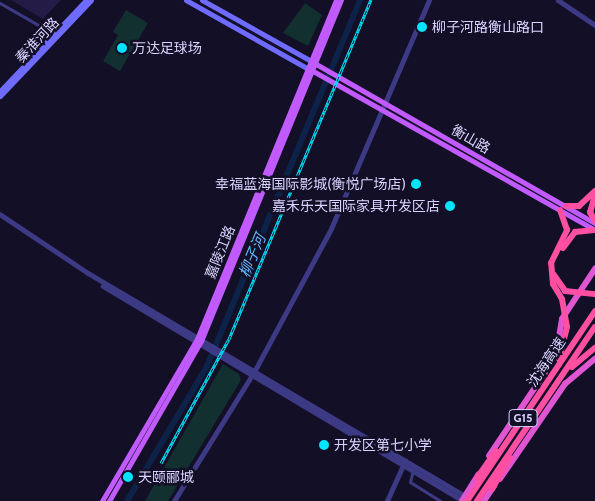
<!DOCTYPE html>
<meta charset="utf-8">
<style>
body{margin:0}
#map{position:relative;width:595px;height:501px;overflow:hidden;background:#130f26;font-family:Cabin,"Noto Sans SC",sans-serif}
div>[style]{position:absolute}
.green>*{inset:0;background:#12302f}
.river>*{height:6px;margin:-3px;padding:0 3px;transform-origin:3px;border-radius:3px;background:#0c2248}
.building>*{inset:0;background:#241b47}
.minor>*{height:3px;margin:-1.5px;padding:0 1.5px;transform-origin:1.5px;border-radius:1.5px;background:#3d3a85}
.tertiary>*{height:4.5px;margin:-2.25px;padding:0 2.25px;transform-origin:2.25px;border-radius:2.25px;background:#3d3a85}
.secondary>*{height:5px;margin:-2.5px;padding:0 2.5px;transform-origin:2.5px;border-radius:2.5px;background:#6f6bff}
.primary>*{height:5px;margin:-2.5px;padding:0 2.5px;transform-origin:2.5px;border-radius:2.5px;background:#c25bff}
.trunk>*{height:5.5px;margin:-2.75px;padding:0 2.75px;transform-origin:2.75px;border-radius:2.75px;background:#e055d1}
.motorway>*{height:6px;margin:-3px;padding:0 3px;transform-origin:3px;border-radius:3px;background:#ff4fa3}
.rail>*{height:3px;margin-top:-1.5px;transform-origin:0;background:repeating-linear-gradient(90deg,#130f26 0 4px,#00e5ff 0 8px);box-sizing:border-box;border-block:1px solid #00e5ff}
.motorway-bridge>*{height:6px;margin:-3px;padding:0 3px;transform-origin:3px;border-radius:3px;background:#ff4fa3}
.dots>*{width:14px;height:14px;translate:-50% -50%;box-sizing:border-box;border:2px solid #130f26;border-radius:50%}
span{translate:-50% -50%;white-space:nowrap;text-align:center;line-height:1.15;-webkit-text-stroke:5px #130f26;paint-order:stroke}
.shield-label span{padding:1px 4px;background:#130f26;border:1px solid;border-radius:4px;-webkit-text-stroke-width:0}
.shield-label{font-size:12px;color:#d9d4ff;font-weight:700}
.poi-label{font-size:14px;color:#d9d4ff}
.left{translate:0 -50%;text-align:left}
.right{translate:-100% -50%;text-align:right}
.street-label{font-size:14px;color:#d9d4ff}
.water-label{font-size:15px;color:#62b6ff;font-style:italic}
</style>
<div id="map">
<div class="green">
<i style="clip-path:polygon(305px 3px,322px 15px,308px 46px,283px 33px)"></i>
<i style="clip-path:polygon(126px 10px,148px 23px,120px 71px,103px 61px,118px 35px,113px 32px)"></i>
<i style="clip-path:polygon(223px 364px,239px 374px,241px 380px,168px 501px,145px 501px)"></i>
</div>
<div class="river">
<i style="left:127px;top:501px;width:157px;rotate:-59.3deg"></i>
<i style="left:207px;top:366px;width:397px;rotate:-67.3deg"></i>
</div>
<div class="building">
<i style="clip-path:polygon(11px 0,61px 0,43px 19px)"></i>
</div>
<div class="minor">
<i style="left:0;top:3px;width:62px;rotate:29.9deg"></i>
<i style="left:413px;top:470px;width:12px;rotate:104deg"></i>
<i style="left:410px;top:482px;width:36px;rotate:32deg"></i>
</div>
<div class="tertiary">
<i style="left:558px;top:0;width:45px;rotate:34deg"></i>
<i style="left:0;top:214px;width:106px;rotate:33.8deg"></i>
<i style="left:88px;top:273px;width:438px;rotate:30.6deg"></i>
<i style="left:103px;top:286px;width:418px;rotate:30.8deg"></i>
<i style="left:174px;top:501px;width:152px;rotate:-58.2deg"></i>
<i style="left:254px;top:372px;width:162px;rotate:-61.7deg"></i>
<i style="left:331px;top:229px;width:249px;rotate:-66.8deg"></i>
<i style="left:387px;top:501px;width:44px;rotate:-65.8deg"></i>
</div>
<div class="secondary">
<i style="left:186px;top:0;width:142px;rotate:29.4deg"></i>
<i style="left:202px;top:0;width:127px;rotate:29.2deg"></i>
<i style="left:0;top:91px;width:125px;rotate:-46.6deg"></i>
<i style="left:0;top:96px;width:132px;rotate:-46.5deg"></i>
</div>
<div class="primary">
<i style="left:316px;top:64px;width:321px;rotate:29.7deg"></i>
<i style="left:313px;top:71px;width:324px;rotate:29.4deg"></i>
<i style="left:102px;top:501px;width:188px;rotate:-59.6deg"></i>
<i style="left:197px;top:339px;width:366px;rotate:-67.7deg"></i>
<i style="left:109px;top:501px;width:185px;rotate:-60.1deg"></i>
<i style="left:201px;top:341px;width:369px;rotate:-67.7deg"></i>
</div>
<div class="trunk">
<i style="left:489px;top:456px;width:99px;rotate:-56.1deg"></i>
<i style="left:544px;top:374px;width:29px;rotate:-63deg"></i>
<i style="left:557px;top:348px;width:29px;rotate:-80deg"></i>
<i style="left:562px;top:319px;width:60px;rotate:-56.6deg"></i>
<i style="left:500px;top:479px;width:115px;rotate:-55.6deg"></i>
<i style="left:565px;top:384px;width:39px;rotate:-40deg"></i>
<i style="left:462px;top:501px;width:31px;rotate:-58deg"></i>
<i style="left:484px;top:501px;width:18px;rotate:-56deg"></i>
</div>
<div class="motorway">
<i style="left:595px;top:195px;width:18px;rotate:106deg"></i>
<i style="left:590px;top:212px;width:10px;rotate:61deg"></i>
<i style="left:566px;top:206px;width:13px"></i>
<i style="left:579px;top:206px;width:22px;rotate:-43deg"></i>
<i style="left:563px;top:248px;width:20px;rotate:-53deg"></i>
<i style="left:575px;top:232px;width:19px;rotate:-6deg"></i>
<i style="left:553px;top:284px;width:21px;rotate:-95deg"></i>
<i style="left:551px;top:263px;width:37px;rotate:-64deg"></i>
<i style="left:567px;top:230px;width:21px;rotate:-109deg"></i>
<i style="left:559px;top:359px;width:33px;rotate:-76deg"></i>
<i style="left:572px;top:367px;width:30px;rotate:-40deg"></i>
<i style="left:477px;top:478px;width:33px;rotate:-55deg"></i>
<i style="left:492px;top:489px;width:36px;rotate:-60deg"></i>
<i style="left:467px;top:501px;width:229px;rotate:-56deg"></i>
<i style="left:477px;top:501px;width:210px;rotate:-55.9deg"></i>
</div>
<div class="rail">
<i style="left:161px;top:463px;width:141px;rotate:-61.3deg"></i>
<i style="left:229px;top:339px;width:368px;rotate:-67.3deg"></i>
</div>
<div class="motorway-bridge">
<i style="left:554px;top:275px;width:19px;rotate:55deg"></i>
<i style="left:565px;top:291px;width:30px;rotate:6deg"></i>
<i style="left:553px;top:284px;width:17px;rotate:59deg"></i>
<i style="left:562px;top:299px;width:28px;rotate:80deg"></i>
</div>
<div class="dots">
<i style="left:422px;top:27px;background:#00e5ff"></i>
<i style="left:122px;top:48px;background:#00e5ff"></i>
<i style="left:416px;top:184px;background:#00e5ff"></i>
<i style="left:450px;top:206px;background:#00e5ff"></i>
<i style="left:324px;top:445px;background:#00e5ff"></i>
<i style="left:128px;top:477px;background:#00e5ff"></i>
</div>
<div class="shield-label">
<span style="left:523px;top:418px">G15</span>
</div>
<div class="poi-label">
<span class="left" style="left:432px;top:27px">柳子河路衡山路口</span>
<span class="left" style="left:132px;top:48px">万达足球场</span>
<span class="right" style="left:406px;top:184px">幸福蓝海国际影城(衡悦广场店)</span>
<span class="right" style="left:440px;top:206px">嘉禾乐天国际家具开发区店</span>
<span class="left" style="left:334px;top:445px">开发区第七小学</span>
<span class="left" style="left:138px;top:477px">天颐郦城</span>
</div>
<div class="street-label">
<span style="left:37px;top:40px;rotate:-47deg">秦淮河路</span>
<span style="left:471px;top:139px;rotate:30deg">衡山路</span>
<span style="left:220px;top:252px;rotate:-68deg">嘉陵江路</span>
<span style="left:546px;top:362px;rotate:-56deg">沈海高速</span>
</div>
<div class="water-label">
<span style="left:253px;top:256px;rotate:-67deg">柳子河</span>
</div>
</div>
